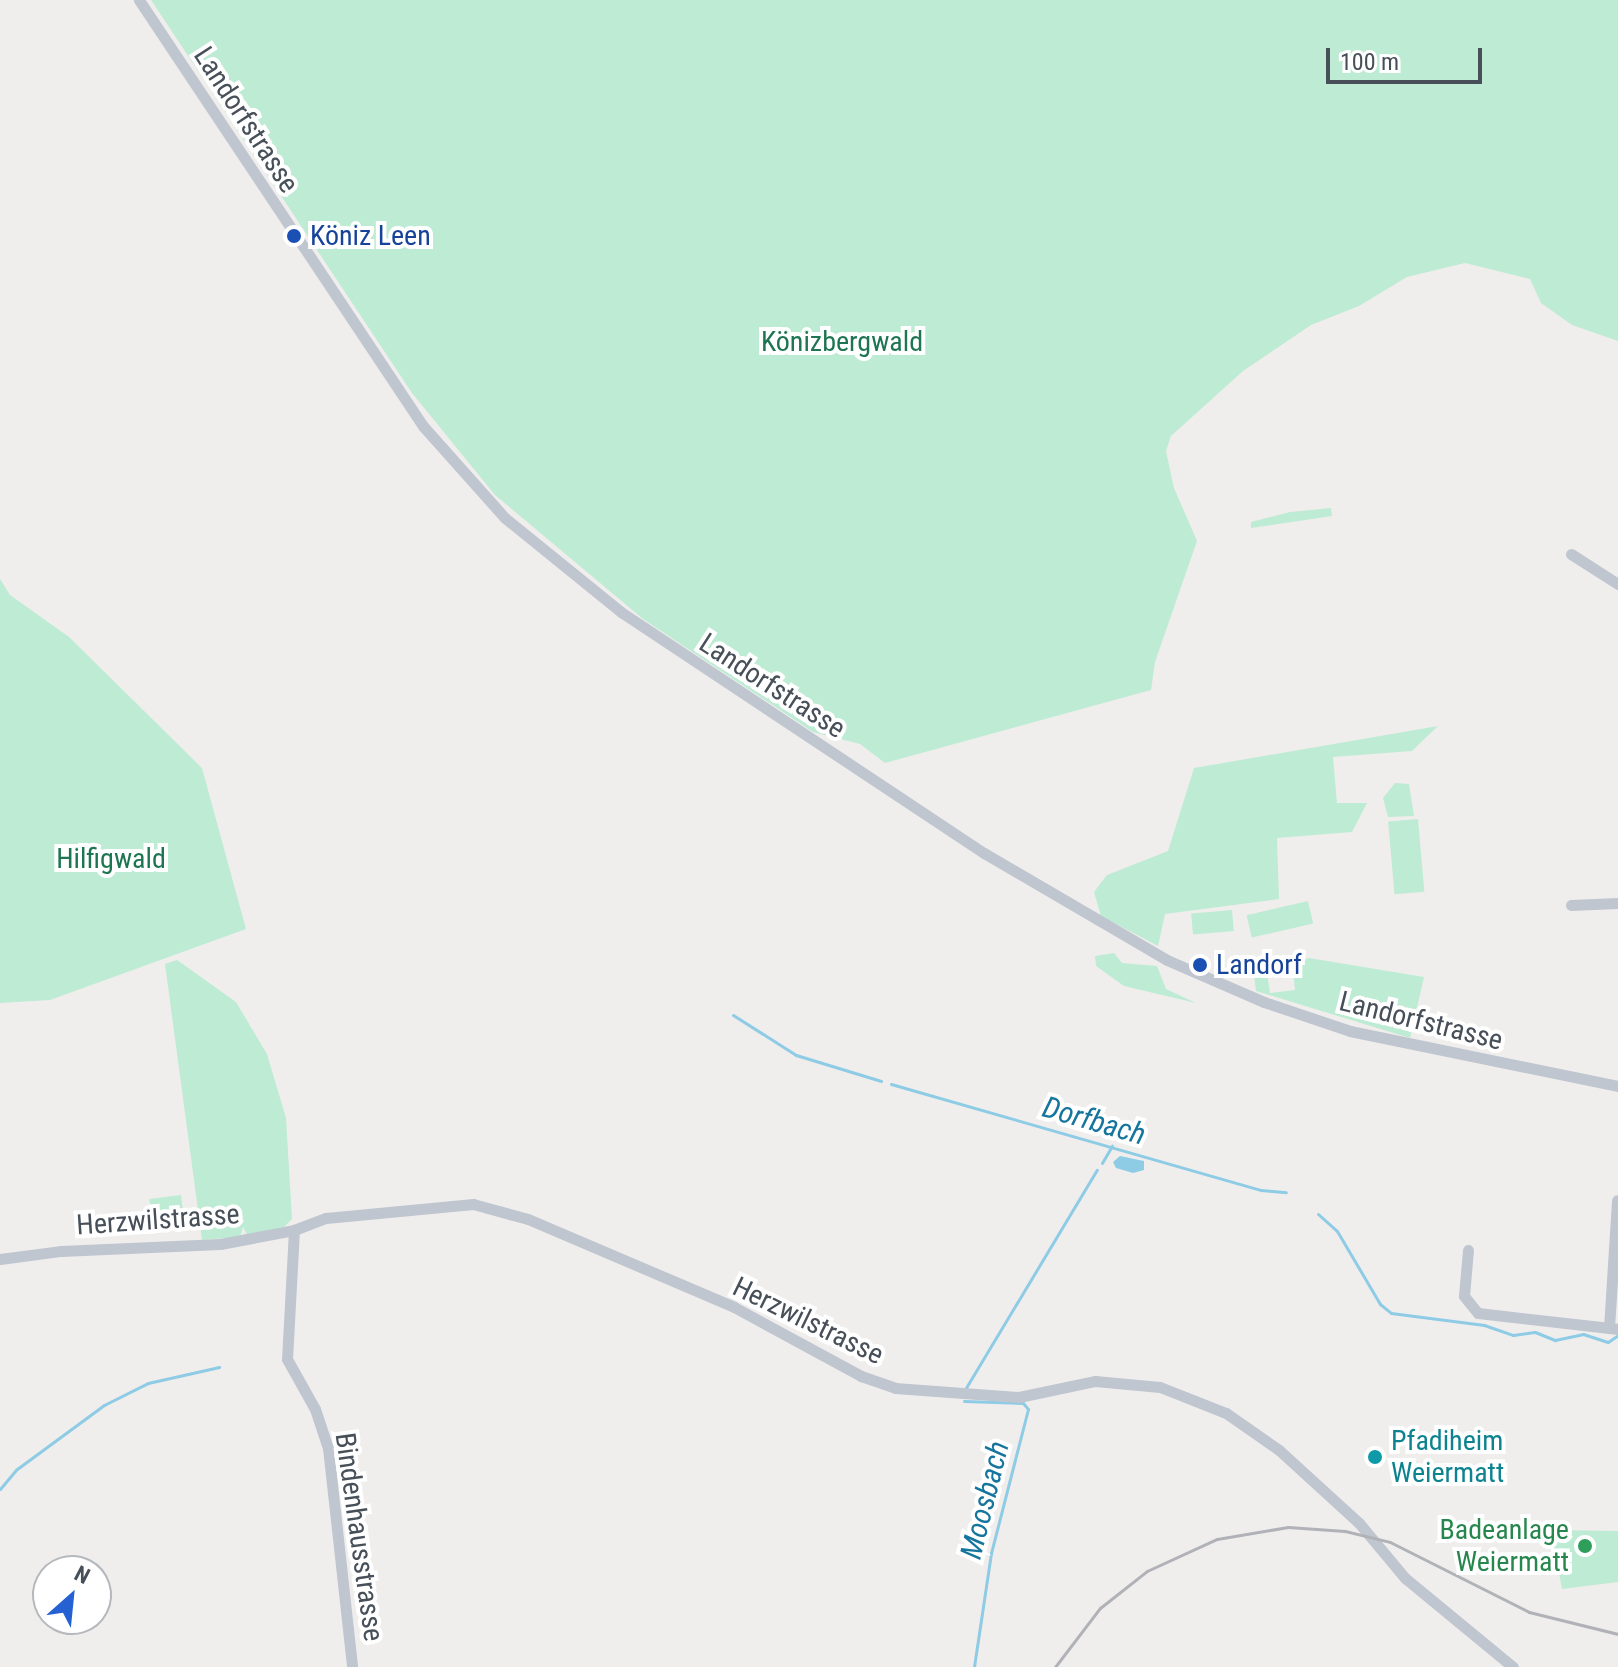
<!DOCTYPE html>
<meta charset="utf-8">
<style>
body{margin:0}
#map{position:relative;width:1618px;height:1667px;overflow:hidden;background:#f0eeed;font-family:"Roboto Condensed",sans-serif}
div>[style]{position:absolute}
.green>*{inset:0;background:#beebd4;transform-origin:0 0}
.water>*{inset:0;background:#8ecbe5}
.stream>*{height:3px;margin:-1.5px;padding:0 1.5px;transform-origin:1.5px;border-radius:1.5px;background:#8ecbe5}
.minor>*{height:11px;margin:-5.5px;padding:0 5.5px;transform-origin:5.5px;border-radius:5.5px;background:#bfc6cf}
.rail>*{height:3px;margin:-1.5px;padding:0 1.5px;transform-origin:1.5px;border-radius:1.5px;background:#b0b2b7}
.dots>*{width:22px;height:22px;translate:-50% -50%;box-sizing:border-box;border:4px solid #fff;border-radius:50%}
span{translate:-50% -50%;white-space:nowrap;text-align:center;line-height:1.15;-webkit-text-stroke:8px #fff;paint-order:stroke}
.street-label{font-size:28px;color:#474f59}
.transit-label{font-size:28px;color:#164399}
.left{translate:0 -50%;text-align:left}
.park-label{font-size:28px;color:#1d7551}
.culture-label{font-size:28px;color:#0d838f}
.leisure-label{font-size:28px;color:#27864d}
.right{translate:-100% -50%;text-align:right}
.water-label{font-size:30px;color:#16759d;font-style:italic}
.north{position:absolute;left:32px;top:1555px;width:80px;height:80px;box-sizing:border-box;background:#fff;border:2px solid #b5b9bd;border-radius:50%;rotate:27deg;font-size:22px;font-weight:700;line-height:32px;text-align:center;color:#474f59}
.north::after{content:'';display:block;margin:auto;width:28px;height:36px;background:#2561d2;clip-path:polygon(50% 0,100% 100%,50% 72%,0 100%)}
.scale{position:absolute;left:1326px;top:48px;width:156px;height:36px;box-sizing:border-box;border:4px solid #474f59;border-top:0;padding-left:10px;font-size:24px;line-height:28px;white-space:nowrap;color:#474f59;-webkit-text-stroke:6px #fff;paint-order:stroke}
</style>
<div id="map">
<div class="green">
<i style="clip-path:polygon(151px 0,1618px 0,1618px 341px,1572px 325px,1541px 303px,1530px 279px,1465px 263px,1407px 277px,1359px 306px,1311px 325px,1243px 371px,1171px 436px,1166px 451px,1174px 488px,1197px 541px,1155px 662px,1151px 690px,885px 763px,860px 744px,813px 732px,643px 619px,495px 495px,412px 393px)"></i>
<i style="clip-path:polygon(1331px 508px,1332px 516px,1251px 528px,1251px 522px,1290px 512px)"></i>
<i style="clip-path:polygon(0 579px,10px 595px,69px 637px,202px 768px,246px 929px,50px 1000px,0 1003px)"></i>
<i style="clip-path:polygon(1438px 726px,1412px 751px,1333px 757px,1337px 803px,1367px 803px,1352px 832px,1277px 838px,1279px 899px,1165px 914px,1158px 946px,1101px 916px,1094px 892px,1107px 875px,1168px 851px,1194px 768px)"></i>
<i style="clip-path:polygon(1395px 783px,1409px 784px,1414px 816px,1388px 817px,1383px 798px)"></i>
<i style="left:1418px;top:819px;width:73px;height:30px;rotate:85deg"></i>
<i style="left:1308px;top:901px;width:23px;height:63px;rotate:77deg"></i>
<i style="left:1232px;top:910px;width:21px;height:41px;rotate:85deg"></i>
<i style="clip-path:polygon(1114px 953px,1122px 963px,1157px 966px,1166px 989px,1196px 1003px,1124px 986px,1096px 966px,1095px 956px)"></i>
<i style="clip-path:polygon(1309px 958px,1424px 977px,1410px 1038px,1256px 991px,1253px 967px,1266px 966px,1270px 993px,1295px 990px,1292px 963px)"></i>
<i style="clip-path:polygon(177px 960px,236px 1002px,267px 1054px,286px 1118px,292px 1219px,284px 1227px,247px 1235px,243px 1227px,240px 1237px,202px 1240px,165px 964px)"></i>
<i style="left:181px;top:1195px;width:32px;height:32px;rotate:83deg"></i>
<i style="clip-path:polygon(1551px 1530px,1618px 1531px,1618px 1582px,1562px 1589px)"></i>
</div>
<div class="water">
<i style="clip-path:polygon(1120px 1156px,1144px 1161px,1144px 1170px,1133px 1173px,1116px 1168px,1113px 1162px)"></i>
</div>
<div class="stream">
<i style="left:733px;top:1015px;width:75px;rotate:32.4deg"></i>
<i style="left:796px;top:1055px;width:89px;rotate:17deg"></i>
<i style="left:891px;top:1084px;width:385px;rotate:16deg"></i>
<i style="left:1261px;top:1190px;width:25px;rotate:5deg"></i>
<i style="left:1102px;top:1163px;width:20px;rotate:-60deg"></i>
<i style="left:1318px;top:1214px;width:25px;rotate:42deg"></i>
<i style="left:1337px;top:1231px;width:85px;rotate:59.5deg"></i>
<i style="left:1380px;top:1304px;width:14px;rotate:39deg"></i>
<i style="left:1391px;top:1313px;width:94px;rotate:7.4deg"></i>
<i style="left:1484px;top:1325px;width:31px;rotate:19deg"></i>
<i style="left:1513px;top:1335px;width:22px;rotate:-8deg"></i>
<i style="left:1535px;top:1332px;width:22px;rotate:22deg"></i>
<i style="left:1555px;top:1340px;width:29px;rotate:-12deg"></i>
<i style="left:1583px;top:1334px;width:26px;rotate:18deg"></i>
<i style="left:1608px;top:1342px;width:12px;rotate:-35deg"></i>
<i style="left:964px;top:1391px;width:258px;rotate:-59deg"></i>
<i style="left:964px;top:1401px;width:59px;rotate:1.9deg"></i>
<i style="left:1023px;top:1403px;width:8px;rotate:50deg"></i>
<i style="left:1028px;top:1409px;width:149px;rotate:104.4deg"></i>
<i style="left:991px;top:1553px;width:115px;rotate:98.5deg"></i>
<i style="left:0;top:1489px;width:26px;rotate:-50deg"></i>
<i style="left:17px;top:1469px;width:108px;rotate:-36.3deg"></i>
<i style="left:104px;top:1405px;width:49px;rotate:-26.6deg"></i>
<i style="left:148px;top:1383px;width:73px;rotate:-12.7deg"></i>
</div>
<div class="minor">
<i style="left:139px;top:0;width:512px;rotate:56.31deg"></i>
<i style="left:423px;top:426px;width:123px;rotate:48.3deg"></i>
<i style="left:505px;top:518px;width:149px;rotate:39deg"></i>
<i style="left:621px;top:612px;width:436px;rotate:33.6deg"></i>
<i style="left:984px;top:853px;width:212px;rotate:30.3deg"></i>
<i style="left:1167px;top:960px;width:106px;rotate:23.4deg"></i>
<i style="left:1264px;top:1002px;width:91px;rotate:18.6deg"></i>
<i style="left:1350px;top:1031px;width:274px;rotate:11.6deg"></i>
<i style="left:1571px;top:554px;width:56px;rotate:32.6deg"></i>
<i style="left:1571px;top:905px;width:47px;rotate:-2.4deg"></i>
<i style="left:294px;top:1230px;width:129px;rotate:93.1deg"></i>
<i style="left:287px;top:1359px;width:57px;rotate:60.8deg"></i>
<i style="left:315px;top:1409px;width:41px;rotate:71.6deg"></i>
<i style="left:328px;top:1448px;width:220px;rotate:83.7deg"></i>
<i style="left:1468px;top:1250px;width:46px;rotate:95deg"></i>
<i style="left:1464px;top:1296px;width:22px;rotate:51deg"></i>
<i style="left:1478px;top:1313px;width:141px;rotate:6.5deg"></i>
<i style="left:0;top:1259px;width:62px;rotate:-7.5deg"></i>
<i style="left:61px;top:1251px;width:159px;rotate:-2.5deg"></i>
<i style="left:220px;top:1244px;width:75px;rotate:-10.7deg"></i>
<i style="left:294px;top:1230px;width:34px;rotate:-21deg"></i>
<i style="left:326px;top:1218px;width:148px;rotate:-5.4deg"></i>
<i style="left:473px;top:1204px;width:57px;rotate:15.3deg"></i>
<i style="left:528px;top:1219px;width:224px;rotate:23.1deg"></i>
<i style="left:734px;top:1307px;width:145px;rotate:28.5deg"></i>
<i style="left:861px;top:1376px;width:36px;rotate:19deg"></i>
<i style="left:895px;top:1388px;width:124px;rotate:4.2deg"></i>
<i style="left:1019px;top:1397px;width:78px;rotate:-11.9deg"></i>
<i style="left:1095px;top:1381px;width:65px;rotate:5.3deg"></i>
<i style="left:1160px;top:1387px;width:71px;rotate:21.5deg"></i>
<i style="left:1226px;top:1413px;width:65px;rotate:34.9deg"></i>
<i style="left:1279px;top:1450px;width:108px;rotate:42.4deg"></i>
<i style="left:1359px;top:1523px;width:72px;rotate:50.1deg"></i>
<i style="left:1405px;top:1578px;width:140px;rotate:39.5deg"></i>
<i style="left:1609px;top:1328px;width:128px;rotate:-86.4deg"></i>
</div>
<div class="rail">
<i style="left:1055px;top:1667px;width:74px;rotate:-52.7deg"></i>
<i style="left:1100px;top:1608px;width:60px;rotate:-38.2deg"></i>
<i style="left:1147px;top:1571px;width:77px;rotate:-24.6deg"></i>
<i style="left:1217px;top:1539px;width:72px;rotate:-9.6deg"></i>
<i style="left:1288px;top:1527px;width:57px;rotate:4deg"></i>
<i style="left:1345px;top:1531px;width:46px;rotate:13.7deg"></i>
<i style="left:1390px;top:1542px;width:156px;rotate:26.7deg"></i>
<i style="left:1529px;top:1612px;width:92px;rotate:13.9deg"></i>
</div>
<div class="dots">
<i style="left:294px;top:236px;background:#1a4fb4"></i>
<i style="left:1200px;top:965px;background:#1a4fb4"></i>
<i style="left:1375px;top:1457px;background:#0f9aa8"></i>
<i style="left:1585px;top:1546px;background:#2e9e5b"></i>
</div>
<div class="street-label">
<span style="left:246px;top:120px;rotate:57deg">Landorfstrasse</span>
<span style="left:772px;top:686px;rotate:33deg">Landorfstrasse</span>
<span style="left:1421px;top:1021px;rotate:14deg">Landorfstrasse</span>
<span style="left:158px;top:1220px;rotate:-4deg">Herzwilstrasse</span>
<span style="left:808px;top:1321px;rotate:26deg">Herzwilstrasse</span>
<span style="left:359px;top:1537px;rotate:82deg">Bindenhausstrasse</span>
</div>
<div class="transit-label">
<span class="left" style="left:310px;top:236px">Köniz Leen</span>
<span class="left" style="left:1216px;top:965px">Landorf</span>
</div>
<div class="park-label">
<span style="left:842px;top:342px">Könizbergwald</span>
<span style="left:111px;top:859px">Hilfigwald</span>
</div>
<div class="culture-label">
<span class="left" style="left:1391px;top:1457px">Pfadiheim<br>Weiermatt</span>
</div>
<div class="leisure-label">
<span class="right" style="left:1569px;top:1546px">Badeanlage<br>Weiermatt</span>
</div>
<div class="water-label">
<span style="left:1094px;top:1121px;rotate:16deg">Dorfbach</span>
<span style="left:985px;top:1500px;rotate:-76deg">Moosbach</span>
</div>
<div class="north">N</div>
<div class="scale">100 m</div>
</div>
